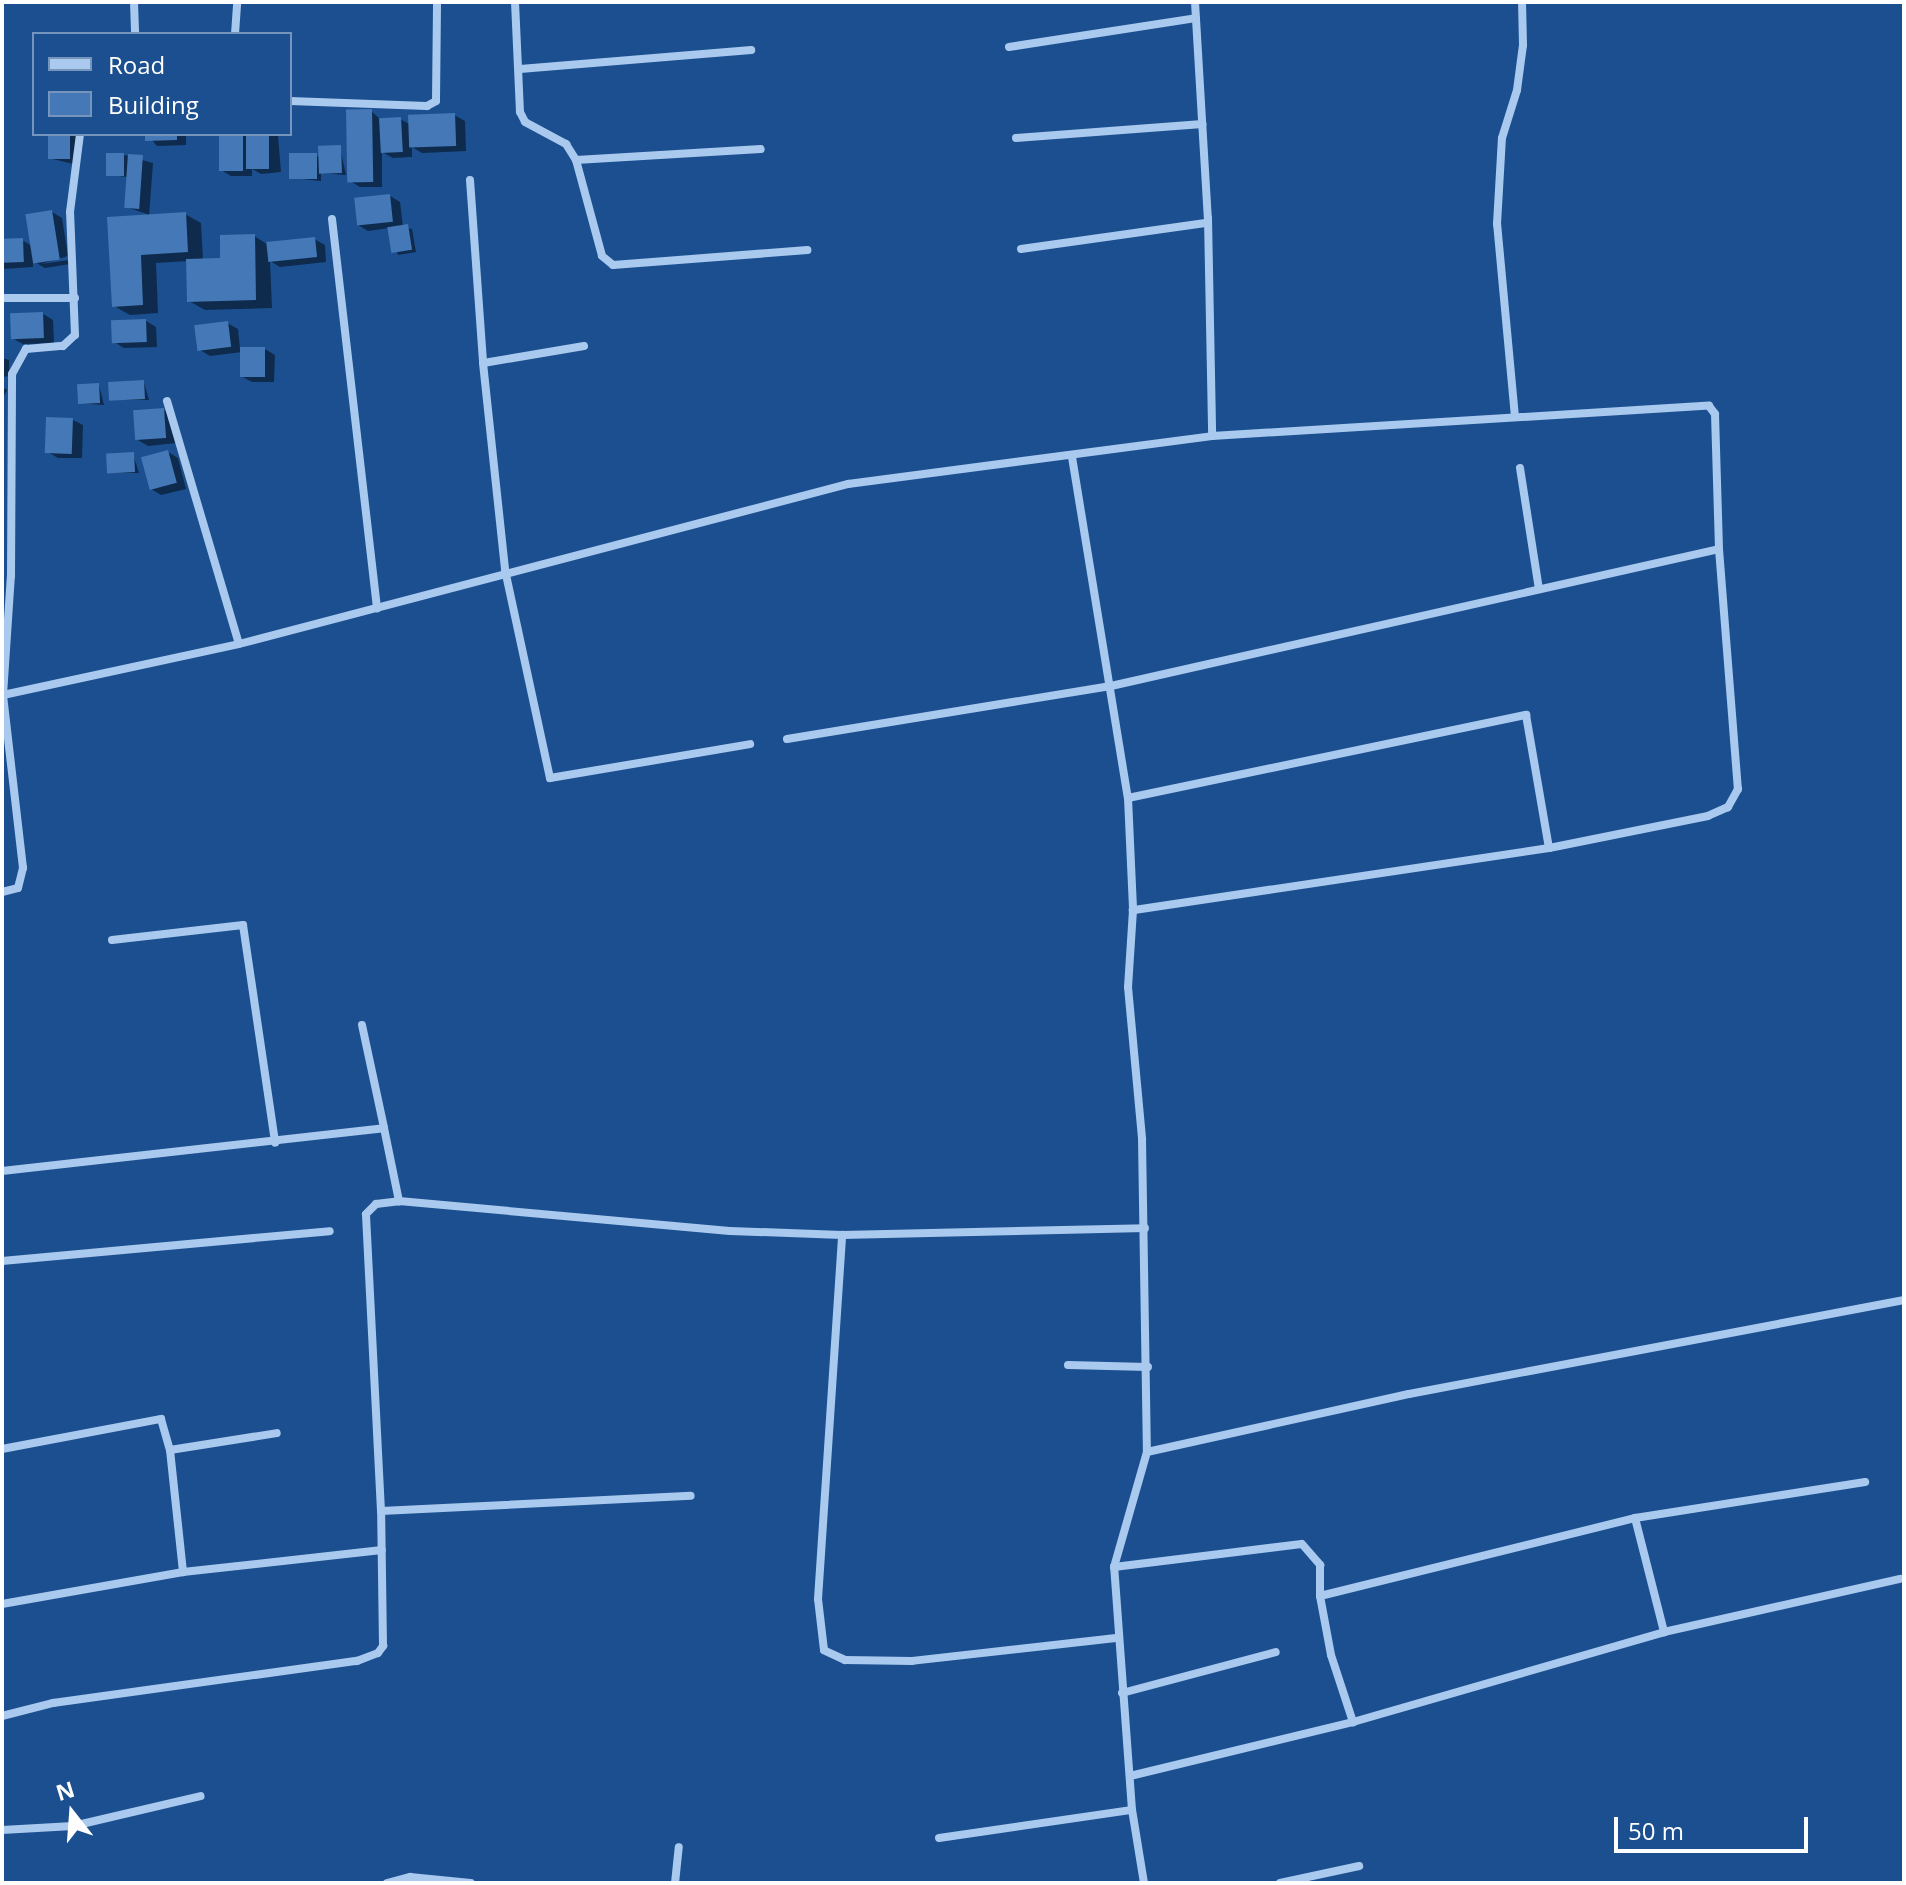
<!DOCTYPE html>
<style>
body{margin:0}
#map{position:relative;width:1906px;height:1885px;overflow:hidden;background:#1b4f8f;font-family:"Open Sans",sans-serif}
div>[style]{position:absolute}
.shadow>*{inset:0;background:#0007;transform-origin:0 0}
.building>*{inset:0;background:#4478b7;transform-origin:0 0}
.minor>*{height:8px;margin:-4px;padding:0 4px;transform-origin:4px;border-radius:4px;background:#a9c9ee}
span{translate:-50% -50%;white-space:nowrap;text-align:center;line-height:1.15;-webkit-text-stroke:6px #1b4f8f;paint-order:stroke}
.frame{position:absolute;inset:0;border:4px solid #fff;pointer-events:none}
.legend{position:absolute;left:32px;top:32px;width:260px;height:104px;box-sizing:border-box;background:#1b4f8f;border:2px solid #7695bc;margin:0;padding:10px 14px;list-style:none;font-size:24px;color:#fff}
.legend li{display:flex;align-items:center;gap:16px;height:40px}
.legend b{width:40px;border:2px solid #7695bc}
.north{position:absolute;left:32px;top:1773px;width:80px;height:80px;-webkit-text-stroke:6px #1b4f8f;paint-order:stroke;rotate:343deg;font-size:22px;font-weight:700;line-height:32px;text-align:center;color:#fff}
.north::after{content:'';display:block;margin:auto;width:28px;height:36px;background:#fff;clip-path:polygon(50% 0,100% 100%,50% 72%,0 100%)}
.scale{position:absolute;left:1614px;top:1817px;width:194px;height:36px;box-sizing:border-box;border:4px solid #fff;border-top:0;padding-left:10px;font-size:24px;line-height:28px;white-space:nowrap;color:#fff;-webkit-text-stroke:6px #1b4f8f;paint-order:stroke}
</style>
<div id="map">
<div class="shadow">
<i style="clip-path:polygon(371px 111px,381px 120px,400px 119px,411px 125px,454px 115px,465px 121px,466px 151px,422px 153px,412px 147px,412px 157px,393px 158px,382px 152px,382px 187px,360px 187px,350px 181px)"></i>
<i style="clip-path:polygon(50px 134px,80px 134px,78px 165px,48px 158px)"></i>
<i style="clip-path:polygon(147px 134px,186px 134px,186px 145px,157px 146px)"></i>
<i style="clip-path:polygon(221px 134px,278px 136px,281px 172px,261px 174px,252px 169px,252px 176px,231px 176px,221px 170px)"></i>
<i style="clip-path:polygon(340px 147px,346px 175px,321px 173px,321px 181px,292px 178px,316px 155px,321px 158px)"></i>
<i style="clip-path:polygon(124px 155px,153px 163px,149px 216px,185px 214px,201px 223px,203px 260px,222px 260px,254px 236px,267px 244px,314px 239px,325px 245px,326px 262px,280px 267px,270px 261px,272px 308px,205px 310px,189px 301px,188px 261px,156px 263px,158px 313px,130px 315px,114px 306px,147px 214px,126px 207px,128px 177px,108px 175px)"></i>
<i style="clip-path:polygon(390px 196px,400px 202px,403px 227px,412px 229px,416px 252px,398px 255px,389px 228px,368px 231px,358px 225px)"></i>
<i style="clip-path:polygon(52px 212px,62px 218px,68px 256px,41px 264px,69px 260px,70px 264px,45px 268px,33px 261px,33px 267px,2px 269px,2px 242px,22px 240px,32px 246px)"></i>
<i style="clip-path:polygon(43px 314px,53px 320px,54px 343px,23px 344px,12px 338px)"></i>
<i style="clip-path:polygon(2px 321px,4px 350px,2px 350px)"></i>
<i style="clip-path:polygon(146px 321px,156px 327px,157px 347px,124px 348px,114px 342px)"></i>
<i style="clip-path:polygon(227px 323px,238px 329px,240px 349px,265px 349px,275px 355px,274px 382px,252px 382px,241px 376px,242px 352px,210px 356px,200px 350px)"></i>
<i style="clip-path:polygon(2px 358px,9px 360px,9px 376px,2px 377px)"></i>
<i style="clip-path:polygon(144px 382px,149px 400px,111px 400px)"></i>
<i style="clip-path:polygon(99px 385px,104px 405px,80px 403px)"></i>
<i style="left:2px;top:387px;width:6px;height:22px;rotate:31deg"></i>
<i style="clip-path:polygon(164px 410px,174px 416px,176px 443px,148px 446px,138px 440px)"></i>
<i style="clip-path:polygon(73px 420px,83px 425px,82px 458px,58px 458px,48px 452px)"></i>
<i style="clip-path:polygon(168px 452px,178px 458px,186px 489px,161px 495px,151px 489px)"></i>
<i style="clip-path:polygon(133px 454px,139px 473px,110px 473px)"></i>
</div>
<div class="building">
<i style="left:372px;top:109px;width:73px;height:26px;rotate:89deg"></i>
<i style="left:455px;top:113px;width:33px;height:47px;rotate:88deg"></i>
<i style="left:401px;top:117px;width:35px;height:22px;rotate:87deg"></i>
<i style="left:48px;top:134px;width:22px;height:25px"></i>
<i style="clip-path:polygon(145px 134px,177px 134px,177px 140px,145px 141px)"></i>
<i style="left:219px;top:134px;width:24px;height:37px"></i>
<i style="left:246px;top:134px;width:23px;height:35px"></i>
<i style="left:341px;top:145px;width:28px;height:23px;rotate:88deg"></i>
<i style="left:106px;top:153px;width:18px;height:23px"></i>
<i style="left:317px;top:153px;width:26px;height:28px;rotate:90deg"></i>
<i style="left:128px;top:154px;width:15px;height:54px;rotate:4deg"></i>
<i style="left:390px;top:194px;width:28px;height:36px;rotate:84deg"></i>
<i style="left:52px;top:210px;width:50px;height:27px;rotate:81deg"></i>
<i style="clip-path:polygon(186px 212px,188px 252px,141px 255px,143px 305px,112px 307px,107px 217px)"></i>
<i style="left:408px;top:224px;width:26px;height:21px;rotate:81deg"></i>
<i style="clip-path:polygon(255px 234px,256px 300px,187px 302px,186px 259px,220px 258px,220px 235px)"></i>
<i style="left:315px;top:237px;width:20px;height:49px;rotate:84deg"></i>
<i style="left:23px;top:238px;width:24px;height:21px;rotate:88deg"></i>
<i style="left:43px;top:312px;width:26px;height:33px;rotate:88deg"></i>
<i style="left:146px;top:319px;width:23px;height:35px;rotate:88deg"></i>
<i style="left:228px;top:321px;width:26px;height:34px;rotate:83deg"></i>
<i style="left:240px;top:347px;width:25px;height:30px"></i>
<i style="left:144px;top:380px;width:19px;height:36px;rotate:87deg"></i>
<i style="left:99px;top:383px;width:20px;height:22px;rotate:87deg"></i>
<i style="left:164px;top:408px;width:30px;height:31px;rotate:86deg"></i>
<i style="left:46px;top:417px;width:27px;height:36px;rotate:2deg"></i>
<i style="left:168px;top:450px;width:34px;height:28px;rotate:75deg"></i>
<i style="left:134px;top:452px;width:20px;height:28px;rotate:87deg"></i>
</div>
<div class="minor">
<i style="left:134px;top:2px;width:32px;rotate:88deg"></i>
<i style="left:515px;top:2px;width:110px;rotate:87.4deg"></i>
<i style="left:520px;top:112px;width:11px;rotate:63deg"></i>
<i style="left:525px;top:122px;width:47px;rotate:28.2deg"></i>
<i style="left:566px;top:144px;width:19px;rotate:58deg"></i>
<i style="left:576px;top:160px;width:99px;rotate:74.8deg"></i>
<i style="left:602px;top:256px;width:14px;rotate:39deg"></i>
<i style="left:613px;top:265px;width:195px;rotate:-4.4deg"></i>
<i style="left:1195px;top:2px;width:216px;rotate:86.6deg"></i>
<i style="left:1208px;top:218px;width:218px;rotate:88.9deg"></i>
<i style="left:235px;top:34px;width:32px;rotate:-86deg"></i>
<i style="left:1009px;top:47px;width:189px;rotate:-8.8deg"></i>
<i style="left:520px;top:69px;width:232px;rotate:-4.7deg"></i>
<i style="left:290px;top:101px;width:137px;rotate:2.1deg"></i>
<i style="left:427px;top:106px;width:10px;rotate:-29deg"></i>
<i style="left:436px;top:101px;width:99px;rotate:-89.4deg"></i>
<i style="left:1016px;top:138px;width:187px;rotate:-4.3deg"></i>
<i style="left:576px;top:160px;width:185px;rotate:-3.4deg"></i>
<i style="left:470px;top:180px;width:183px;rotate:85.9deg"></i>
<i style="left:332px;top:219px;width:392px;rotate:83.4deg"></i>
<i style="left:1021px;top:249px;width:188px;rotate:-8deg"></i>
<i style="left:2px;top:298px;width:73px"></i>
<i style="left:584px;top:346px;width:102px;rotate:170.4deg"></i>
<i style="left:483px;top:363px;width:208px;rotate:83.9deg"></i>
<i style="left:505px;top:570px;width:213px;rotate:77.8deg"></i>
<i style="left:550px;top:778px;width:203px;rotate:-9.6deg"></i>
<i style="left:167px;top:401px;width:253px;rotate:73.5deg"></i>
<i style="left:1515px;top:417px;width:194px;rotate:-95.3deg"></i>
<i style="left:1497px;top:224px;width:86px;rotate:-86.7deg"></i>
<i style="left:1502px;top:138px;width:50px;rotate:-72.6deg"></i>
<i style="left:1517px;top:90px;width:45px;rotate:-82.4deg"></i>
<i style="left:1523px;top:45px;width:43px;rotate:-91.3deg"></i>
<i style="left:1072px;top:457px;width:346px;rotate:80.7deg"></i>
<i style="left:1128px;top:798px;width:112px;rotate:87.4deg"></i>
<i style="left:1133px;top:910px;width:77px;rotate:93.7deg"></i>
<i style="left:1128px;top:987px;width:153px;rotate:84.7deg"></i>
<i style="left:1142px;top:1139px;width:313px;rotate:89.1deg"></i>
<i style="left:1520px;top:468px;width:122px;rotate:81.1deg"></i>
<i style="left:3px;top:695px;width:241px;rotate:-12.2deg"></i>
<i style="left:239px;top:644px;width:630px;rotate:-14.72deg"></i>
<i style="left:848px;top:484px;width:367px;rotate:-7.5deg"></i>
<i style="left:1212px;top:436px;width:498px;rotate:-3.5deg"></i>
<i style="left:1709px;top:406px;width:10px;rotate:53deg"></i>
<i style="left:1715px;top:414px;width:135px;rotate:88.3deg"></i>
<i style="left:1719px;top:549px;width:241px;rotate:85.5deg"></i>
<i style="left:1738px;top:789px;width:21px;rotate:119deg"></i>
<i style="left:1728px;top:807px;width:22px;rotate:156deg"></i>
<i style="left:1708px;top:816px;width:162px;rotate:168.6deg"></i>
<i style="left:1549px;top:848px;width:421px;rotate:171.5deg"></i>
<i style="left:787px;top:739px;width:328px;rotate:-9.3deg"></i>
<i style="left:1111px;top:686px;width:623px;rotate:-12.7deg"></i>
<i style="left:1128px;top:798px;width:407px;rotate:-11.8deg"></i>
<i style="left:1526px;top:715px;width:135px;rotate:80.2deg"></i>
<i style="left:2px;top:892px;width:16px;rotate:-14deg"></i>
<i style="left:18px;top:888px;width:21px;rotate:-76deg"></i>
<i style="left:23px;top:868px;width:174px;rotate:-96.6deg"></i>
<i style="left:3px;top:695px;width:119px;rotate:-86.2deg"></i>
<i style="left:11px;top:576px;width:202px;rotate:-89.7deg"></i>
<i style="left:12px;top:374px;width:29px;rotate:-61deg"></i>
<i style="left:26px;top:349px;width:37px;rotate:-5deg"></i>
<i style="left:63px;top:346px;width:16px;rotate:-43deg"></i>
<i style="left:75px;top:335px;width:123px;rotate:-92.3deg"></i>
<i style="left:70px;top:212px;width:79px;rotate:-82.7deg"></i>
<i style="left:112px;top:940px;width:132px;rotate:-6.5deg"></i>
<i style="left:243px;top:925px;width:220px;rotate:81.6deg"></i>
<i style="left:362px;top:1025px;width:105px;rotate:77.9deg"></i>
<i style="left:2px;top:1171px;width:384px;rotate:-6.4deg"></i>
<i style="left:384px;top:1128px;width:75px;rotate:78.4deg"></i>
<i style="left:2px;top:1261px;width:329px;rotate:-5.2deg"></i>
<i style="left:1068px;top:1365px;width:80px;rotate:1.4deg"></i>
<i style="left:2px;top:1449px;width:162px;rotate:-10.7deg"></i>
<i style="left:161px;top:1419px;width:32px;rotate:74deg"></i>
<i style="left:170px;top:1450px;width:123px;rotate:83.9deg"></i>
<i style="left:170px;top:1450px;width:108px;rotate:-9deg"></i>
<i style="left:381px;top:1511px;width:310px;rotate:-2.8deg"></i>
<i style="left:1635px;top:1518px;width:118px;rotate:75.7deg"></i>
<i style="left:1114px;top:1567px;width:189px;rotate:-7deg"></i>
<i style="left:1302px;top:1544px;width:28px;rotate:49deg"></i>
<i style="left:1320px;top:1565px;width:31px;rotate:90deg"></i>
<i style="left:1320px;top:1596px;width:325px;rotate:-13.9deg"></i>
<i style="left:1635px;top:1518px;width:233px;rotate:-8.9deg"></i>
<i style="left:1320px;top:1596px;width:60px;rotate:79.4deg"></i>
<i style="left:1331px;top:1655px;width:71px;rotate:71.8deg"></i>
<i style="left:2px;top:1604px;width:184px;rotate:-10deg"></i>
<i style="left:183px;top:1572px;width:200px;rotate:-6.3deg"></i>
<i style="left:1116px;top:1638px;width:205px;rotate:173.6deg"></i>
<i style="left:912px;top:1661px;width:67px;rotate:-179.1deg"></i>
<i style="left:845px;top:1660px;width:23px;rotate:-155deg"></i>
<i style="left:824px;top:1650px;width:51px;rotate:-96.7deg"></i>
<i style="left:818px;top:1599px;width:365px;rotate:-86.2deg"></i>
<i style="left:842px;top:1235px;width:303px;rotate:-1.3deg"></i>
<i style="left:1122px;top:1693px;width:159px;rotate:-14.9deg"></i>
<i style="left:2px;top:1716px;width:53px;rotate:-14.3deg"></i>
<i style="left:53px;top:1703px;width:307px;rotate:-7.9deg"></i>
<i style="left:357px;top:1661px;width:22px;rotate:-21deg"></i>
<i style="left:378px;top:1653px;width:9px;rotate:-54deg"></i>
<i style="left:383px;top:1646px;width:135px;rotate:-90.8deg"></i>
<i style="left:381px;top:1511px;width:297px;rotate:-92.9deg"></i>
<i style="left:366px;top:1214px;width:14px;rotate:-45deg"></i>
<i style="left:376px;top:1204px;width:23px;rotate:-7deg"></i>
<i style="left:399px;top:1201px;width:332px;rotate:5.2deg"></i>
<i style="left:730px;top:1231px;width:112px;rotate:2deg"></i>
<i style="left:1130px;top:1776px;width:229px;rotate:-13.6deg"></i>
<i style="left:1353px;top:1722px;width:324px;rotate:-16.1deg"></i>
<i style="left:1664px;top:1632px;width:242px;rotate:-12.7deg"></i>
<i style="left:2px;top:1830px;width:71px;rotate:-3.2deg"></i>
<i style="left:73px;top:1826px;width:131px;rotate:-13.2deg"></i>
<i style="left:939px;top:1838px;width:195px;rotate:-8.3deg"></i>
<i style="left:387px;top:1883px;width:24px;rotate:-15deg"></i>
<i style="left:410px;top:1877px;width:61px;rotate:5.6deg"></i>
<i style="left:675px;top:1883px;width:36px;rotate:-84deg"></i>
<i style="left:1144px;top:1883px;width:74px;rotate:-99.3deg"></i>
<i style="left:1132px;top:1810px;width:244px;rotate:-94.2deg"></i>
<i style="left:1114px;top:1567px;width:120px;rotate:-74deg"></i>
<i style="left:1147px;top:1452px;width:268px;rotate:-12.5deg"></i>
<i style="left:1409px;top:1394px;width:504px;rotate:-10.75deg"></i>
<i style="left:1280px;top:1883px;width:81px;rotate:-12.1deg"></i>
</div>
<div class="frame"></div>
<ul class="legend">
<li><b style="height:10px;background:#a9c9ee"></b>Road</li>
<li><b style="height:22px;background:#4478b7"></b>Building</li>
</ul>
<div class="north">N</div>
<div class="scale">50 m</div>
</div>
